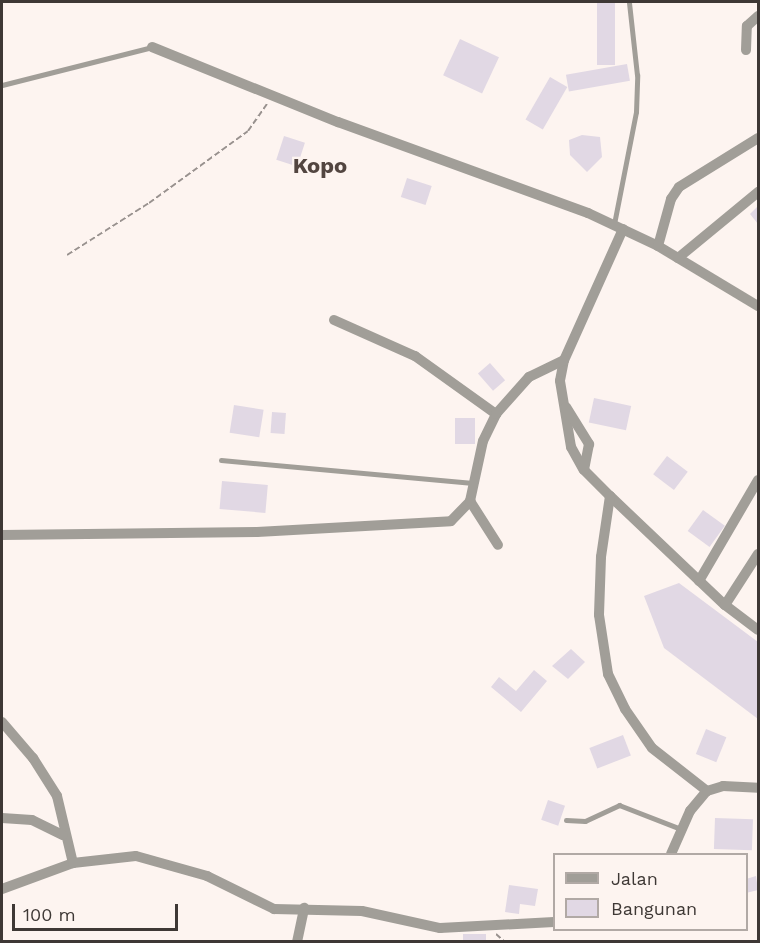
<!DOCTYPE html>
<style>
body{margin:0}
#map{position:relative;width:760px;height:943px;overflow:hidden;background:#fdf4f0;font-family:"Work Sans",sans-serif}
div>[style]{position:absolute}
.building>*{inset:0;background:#e1d8e4;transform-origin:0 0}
.path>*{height:2px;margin-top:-1px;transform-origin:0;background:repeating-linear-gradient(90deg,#98918e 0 6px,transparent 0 9px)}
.lane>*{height:5px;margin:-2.5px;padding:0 2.5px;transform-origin:2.5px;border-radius:2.5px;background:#a19e98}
.street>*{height:10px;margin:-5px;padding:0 5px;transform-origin:5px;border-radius:5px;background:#a19e98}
span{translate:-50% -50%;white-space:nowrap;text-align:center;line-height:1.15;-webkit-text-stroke:4.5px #fdf4f0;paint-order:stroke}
.quarter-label{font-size:22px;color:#524540;font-weight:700}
.frame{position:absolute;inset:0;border:3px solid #3e3835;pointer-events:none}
.legend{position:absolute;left:553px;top:853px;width:195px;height:78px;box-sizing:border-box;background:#fdf4f0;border:2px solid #b1a9a5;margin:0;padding:8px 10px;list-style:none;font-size:18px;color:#3e3835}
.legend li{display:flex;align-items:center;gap:12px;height:30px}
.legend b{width:30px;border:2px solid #b1a9a5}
.scale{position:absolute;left:12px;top:904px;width:166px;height:27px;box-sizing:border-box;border:3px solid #3e3835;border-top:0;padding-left:8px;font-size:18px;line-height:21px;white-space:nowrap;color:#3e3835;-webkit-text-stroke:4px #fdf4f0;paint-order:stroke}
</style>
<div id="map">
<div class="building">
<i style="left:597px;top:2px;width:18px;height:63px"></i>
<i style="left:460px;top:39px;width:43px;height:40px;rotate:25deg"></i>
<i style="left:627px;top:64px;width:17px;height:62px;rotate:80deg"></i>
<i style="left:550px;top:77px;width:20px;height:49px;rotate:30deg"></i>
<i style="clip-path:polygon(582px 135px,600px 137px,602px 157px,587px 172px,570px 155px,569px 140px)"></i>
<i style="left:284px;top:136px;width:22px;height:25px;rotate:18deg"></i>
<i style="left:407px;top:178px;width:26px;height:20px;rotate:18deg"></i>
<i style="clip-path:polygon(758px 206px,758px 224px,750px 214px)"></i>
<i style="left:490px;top:363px;width:23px;height:16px;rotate:49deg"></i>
<i style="left:594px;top:398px;width:38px;height:25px;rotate:12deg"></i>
<i style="left:234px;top:405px;width:30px;height:28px;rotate:9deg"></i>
<i style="left:272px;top:412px;width:14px;height:21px;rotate:4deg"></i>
<i style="left:455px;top:418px;width:20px;height:26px"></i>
<i style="left:667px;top:456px;width:26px;height:23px;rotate:37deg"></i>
<i style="left:222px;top:481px;width:46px;height:28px;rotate:5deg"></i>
<i style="left:703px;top:510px;width:27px;height:26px;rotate:36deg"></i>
<i style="clip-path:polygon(679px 583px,758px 642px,758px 719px,664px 648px,644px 596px)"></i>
<i style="clip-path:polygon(571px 649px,585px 662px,568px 679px,552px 666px)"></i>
<i style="clip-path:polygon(534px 670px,547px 681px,521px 712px,491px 687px,499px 677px,516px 691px)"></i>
<i style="left:706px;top:729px;width:22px;height:27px;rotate:22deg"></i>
<i style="left:623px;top:735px;width:22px;height:36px;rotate:69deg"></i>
<i style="left:548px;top:800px;width:18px;height:21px;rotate:19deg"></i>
<i style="left:715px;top:818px;width:38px;height:31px;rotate:2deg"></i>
<i style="clip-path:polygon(756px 876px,758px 890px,746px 893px,746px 879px)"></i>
<i style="clip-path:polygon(509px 885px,538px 889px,535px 906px,520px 904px,519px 914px,505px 912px)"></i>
<i style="left:463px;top:934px;width:23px;height:8px"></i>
</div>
<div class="path">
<i style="left:67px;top:255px;width:97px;rotate:-32.4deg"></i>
<i style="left:149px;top:203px;width:122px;rotate:-36deg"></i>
<i style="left:248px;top:131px;width:33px;rotate:-55deg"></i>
<i style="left:496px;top:934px;width:12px;rotate:42deg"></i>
</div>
<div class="lane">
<i style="left:2px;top:85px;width:155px;rotate:-14.2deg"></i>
<i style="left:614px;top:224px;width:114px;rotate:-78.9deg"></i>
<i style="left:636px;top:112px;width:37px;rotate:-88deg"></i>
<i style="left:637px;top:75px;width:73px;rotate:-96.3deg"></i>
<i style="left:221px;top:460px;width:253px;rotate:5.2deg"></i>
<i style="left:566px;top:820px;width:19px;rotate:3deg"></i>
<i style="left:585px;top:821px;width:38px;rotate:-25deg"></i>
<i style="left:619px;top:805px;width:66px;rotate:21.2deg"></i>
</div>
<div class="street">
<i style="left:152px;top:47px;width:201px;rotate:22deg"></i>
<i style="left:338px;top:122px;width:266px;rotate:20deg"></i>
<i style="left:588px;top:213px;width:77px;rotate:25.2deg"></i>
<i style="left:658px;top:246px;width:117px;rotate:31deg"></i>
<i style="left:746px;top:50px;width:24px;rotate:-88deg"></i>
<i style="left:747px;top:26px;width:15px;rotate:-42deg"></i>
<i style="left:623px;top:229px;width:144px;rotate:114.2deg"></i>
<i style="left:564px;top:360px;width:21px;rotate:101deg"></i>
<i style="left:560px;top:381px;width:67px;rotate:80.5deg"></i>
<i style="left:571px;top:447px;width:26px;rotate:61deg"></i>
<i style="left:584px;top:470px;width:37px;rotate:45deg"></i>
<i style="left:610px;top:496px;width:158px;rotate:43.5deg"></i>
<i style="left:725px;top:605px;width:41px;rotate:37.1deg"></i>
<i style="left:658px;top:246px;width:49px;rotate:-74.5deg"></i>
<i style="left:671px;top:199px;width:14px;rotate:-56deg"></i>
<i style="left:679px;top:187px;width:93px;rotate:-31.8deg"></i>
<i style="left:678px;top:258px;width:104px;rotate:-39.5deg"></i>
<i style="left:334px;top:320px;width:89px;rotate:24deg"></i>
<i style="left:415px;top:356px;width:100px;rotate:35.6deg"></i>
<i style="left:566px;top:407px;width:44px;rotate:58.1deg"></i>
<i style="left:589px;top:444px;width:26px;rotate:101deg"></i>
<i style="left:610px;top:496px;width:62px;rotate:98.4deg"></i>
<i style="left:601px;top:557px;width:58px;rotate:92deg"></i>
<i style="left:599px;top:615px;width:60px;rotate:81.3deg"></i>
<i style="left:608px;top:674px;width:39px;rotate:64deg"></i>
<i style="left:625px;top:709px;width:47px;rotate:55.3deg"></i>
<i style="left:652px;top:748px;width:70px;rotate:38deg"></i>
<i style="left:470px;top:501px;width:52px;rotate:57.5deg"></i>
<i style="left:2px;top:535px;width:255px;rotate:-0.7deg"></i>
<i style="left:257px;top:532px;width:194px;rotate:-3.2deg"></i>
<i style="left:451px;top:521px;width:28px;rotate:-46deg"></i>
<i style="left:470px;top:501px;width:61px;rotate:-77.8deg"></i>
<i style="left:483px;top:441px;width:30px;rotate:-64deg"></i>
<i style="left:496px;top:414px;width:50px;rotate:-48.3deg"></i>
<i style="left:529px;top:377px;width:39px;rotate:-26deg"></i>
<i style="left:699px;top:581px;width:117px;rotate:-59.7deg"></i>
<i style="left:725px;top:605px;width:61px;rotate:-57.1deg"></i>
<i style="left:2px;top:722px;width:48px;rotate:49.3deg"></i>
<i style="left:33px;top:758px;width:45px;rotate:57.7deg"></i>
<i style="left:57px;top:796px;width:69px;rotate:76.6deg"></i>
<i style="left:2px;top:818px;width:30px;rotate:4deg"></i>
<i style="left:32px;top:820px;width:34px;rotate:26deg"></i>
<i style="left:671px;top:854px;width:47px;rotate:-66.2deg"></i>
<i style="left:690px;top:811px;width:26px;rotate:-50deg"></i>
<i style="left:707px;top:791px;width:17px;rotate:-17deg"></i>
<i style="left:723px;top:786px;width:35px;rotate:3deg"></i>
<i style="left:2px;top:889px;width:76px;rotate:-20.1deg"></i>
<i style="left:73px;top:863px;width:63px;rotate:-6.3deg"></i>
<i style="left:136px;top:856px;width:74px;rotate:15.7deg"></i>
<i style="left:207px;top:876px;width:75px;rotate:26.2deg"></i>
<i style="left:274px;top:909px;width:88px;rotate:1.3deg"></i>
<i style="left:362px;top:911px;width:80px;rotate:12.3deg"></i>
<i style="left:440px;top:928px;width:114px;rotate:-3deg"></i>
<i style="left:297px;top:942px;width:35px;rotate:-78deg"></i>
</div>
<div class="quarter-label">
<span style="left:320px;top:166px">Kopo</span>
</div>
<div class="frame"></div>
<ul class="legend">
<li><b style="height:8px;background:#a19e98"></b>Jalan</li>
<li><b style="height:16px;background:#e1d8e4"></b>Bangunan</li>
</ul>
<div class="scale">100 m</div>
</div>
